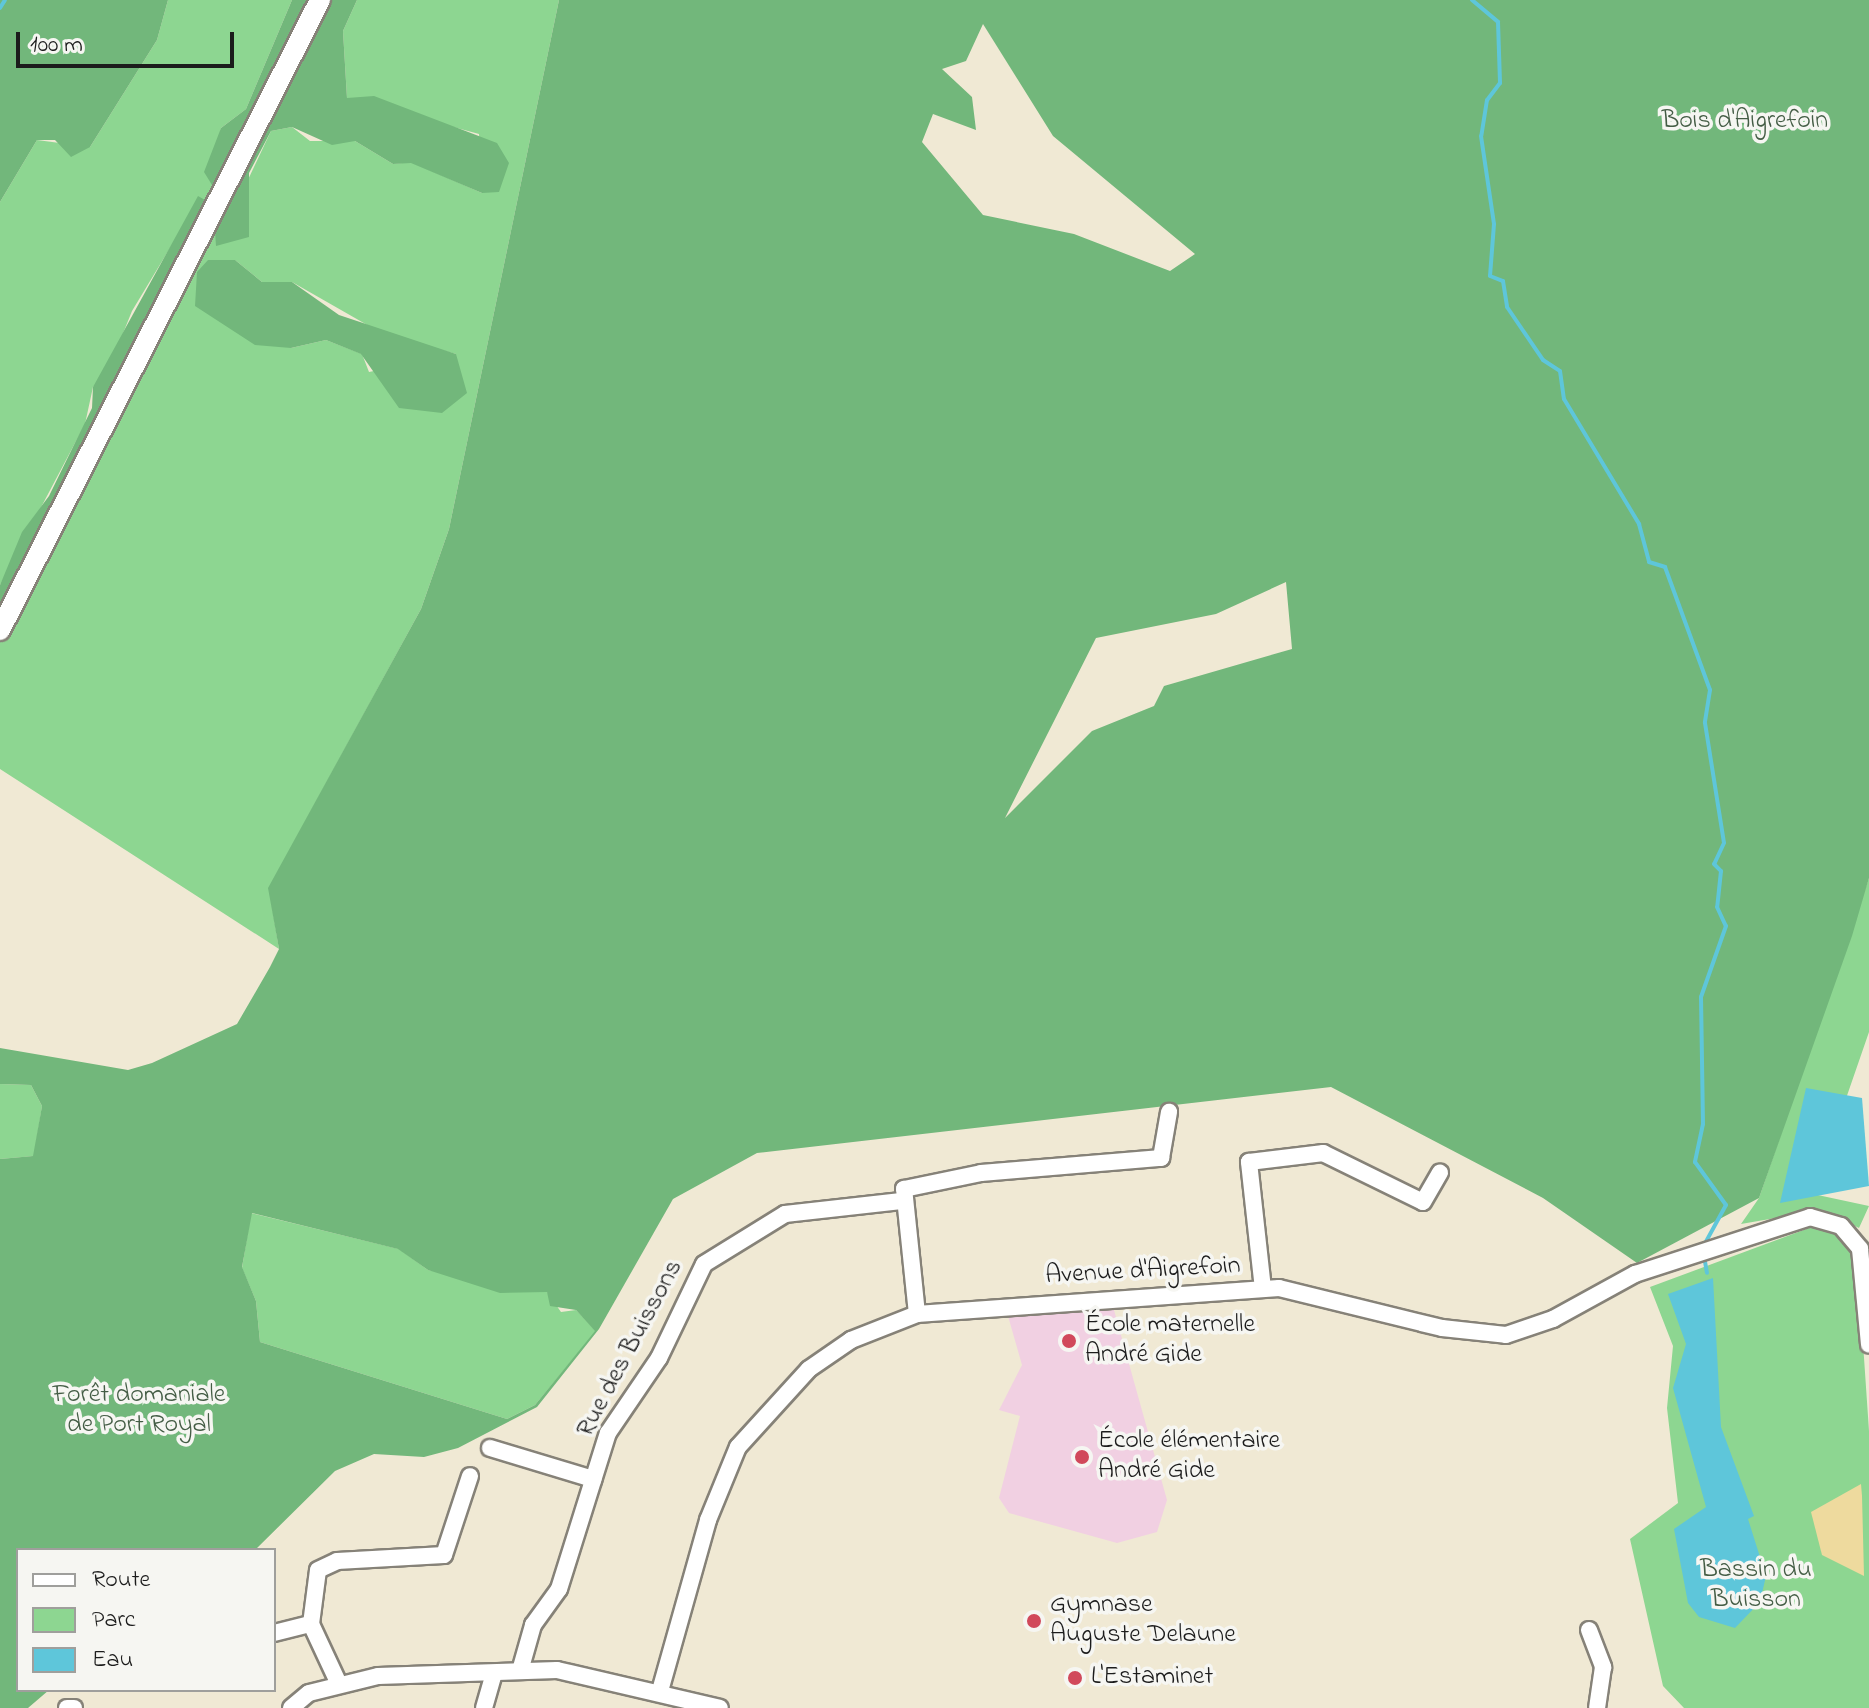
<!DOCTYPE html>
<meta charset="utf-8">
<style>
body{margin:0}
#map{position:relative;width:1869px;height:1708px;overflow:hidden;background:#f0e9d4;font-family:"Indie Flower",sans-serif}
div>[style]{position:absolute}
.built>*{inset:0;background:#f1d0e2}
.green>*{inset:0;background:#8dd691}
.forest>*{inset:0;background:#72b77b}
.sand>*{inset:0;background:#eeda9e}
.water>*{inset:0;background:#5ec6da}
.stream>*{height:4px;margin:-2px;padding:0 2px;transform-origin:2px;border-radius:2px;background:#5ec6da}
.roads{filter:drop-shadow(2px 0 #868278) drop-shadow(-2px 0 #868278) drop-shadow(0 2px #868278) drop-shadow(0 -2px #868278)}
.minor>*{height:16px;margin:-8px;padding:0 8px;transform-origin:8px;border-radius:8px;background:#fff}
.tertiary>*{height:20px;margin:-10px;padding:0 10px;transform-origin:10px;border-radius:10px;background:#fff}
.dots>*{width:22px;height:22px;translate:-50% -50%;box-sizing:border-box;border:4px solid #f6f6f2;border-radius:50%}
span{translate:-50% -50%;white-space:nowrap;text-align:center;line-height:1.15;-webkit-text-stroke:7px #f6f6f2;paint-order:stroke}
.park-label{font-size:26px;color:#445d45}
.street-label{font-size:26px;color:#1c1c1c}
.poi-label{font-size:26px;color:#1c1c1c}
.left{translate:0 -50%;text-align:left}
.legend{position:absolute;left:16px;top:1548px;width:260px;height:144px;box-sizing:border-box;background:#f6f6f2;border:2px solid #9f9f9c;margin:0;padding:10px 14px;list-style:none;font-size:24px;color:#1c1c1c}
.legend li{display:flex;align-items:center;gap:16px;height:40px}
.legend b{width:40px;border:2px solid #9f9f9c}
.scale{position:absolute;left:16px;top:32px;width:218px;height:36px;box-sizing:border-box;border:4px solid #1c1c1c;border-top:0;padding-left:10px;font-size:24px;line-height:28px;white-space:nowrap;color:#1c1c1c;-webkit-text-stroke:6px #f6f6f2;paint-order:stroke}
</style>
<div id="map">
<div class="built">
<i style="clip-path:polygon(1114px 1310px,1167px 1500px,1157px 1532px,1117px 1543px,1009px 1513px,999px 1498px,1020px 1416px,999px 1410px,1022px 1365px,1008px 1316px)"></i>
</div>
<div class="green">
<i style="clip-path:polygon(evenodd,168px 0,292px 0,246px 109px,221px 128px,212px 184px,217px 245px,271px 131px,292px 127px,310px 141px,355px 141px,393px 164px,411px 162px,482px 193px,479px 134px,347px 98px,343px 31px,357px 0,559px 0,449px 529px,421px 609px,269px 888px,279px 949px,0 769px,0 611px,199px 216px,182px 228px,132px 311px,107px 373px,93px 387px,85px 424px,0 585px,0 202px,37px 140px,90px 147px,157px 40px,168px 0,235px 260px,262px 282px,292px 282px,383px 334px,456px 354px,369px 372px,362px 354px,326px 340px,291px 348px,235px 260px)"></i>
<i style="clip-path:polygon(1869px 878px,1869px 1032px,1813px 1194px,1869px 1206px,1859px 1228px,1823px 1210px,1741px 1224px,1759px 1198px)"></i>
<i style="clip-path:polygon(0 1084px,31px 1085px,42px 1106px,34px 1156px,0 1159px)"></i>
<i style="clip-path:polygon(251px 1213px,399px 1249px,428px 1270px,547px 1292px,561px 1312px,576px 1310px,596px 1331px,535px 1405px,507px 1419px,260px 1342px,256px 1301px,242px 1268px)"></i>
<i style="clip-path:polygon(1820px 1224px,1844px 1238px,1858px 1270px,1869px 1431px,1869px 1708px,1684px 1708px,1663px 1686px,1630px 1539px,1678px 1503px,1667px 1408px,1673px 1346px,1650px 1287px)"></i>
</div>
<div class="forest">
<i style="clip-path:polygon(0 0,168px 0,157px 40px,90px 147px,71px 157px,55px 140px,37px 140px,0 202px)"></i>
<i style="clip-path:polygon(292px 0,357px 0,343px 31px,347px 98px,374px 96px,497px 143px,509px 163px,499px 192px,482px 193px,411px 163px,393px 164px,355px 141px,332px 145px,292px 127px,271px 131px,249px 173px,249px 237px,216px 246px,212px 185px,204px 172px,221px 128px,246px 109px)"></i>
<i style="clip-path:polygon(evenodd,559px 0,1869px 0,1869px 878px,1852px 936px,1759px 1198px,1637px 1263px,1543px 1198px,1331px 1087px,757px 1153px,673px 1199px,599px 1329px,537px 1407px,458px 1448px,424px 1457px,374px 1454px,335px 1471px,255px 1550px,18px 1550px,18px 1690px,49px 1690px,28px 1708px,0 1708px,0 1159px,33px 1156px,42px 1106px,31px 1085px,0 1084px,0 1048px,128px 1070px,152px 1063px,237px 1024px,270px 967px,279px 949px,268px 888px,421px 609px,449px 529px,559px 0,983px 24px,1053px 136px,1195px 254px,1170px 271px,1074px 234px,983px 215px,922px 142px,933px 114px,976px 130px,972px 97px,942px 69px,966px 61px,983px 24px,559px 0,1286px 582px,1292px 649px,1164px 686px,1154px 706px,1092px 731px,1005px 818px,1096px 638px,1216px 614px,1286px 582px,559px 0,252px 1213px,398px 1249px,428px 1270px,500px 1293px,547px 1292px,550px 1306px,576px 1310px,595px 1331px,535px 1405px,507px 1419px,260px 1342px,256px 1301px,242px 1267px,252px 1213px)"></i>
<i style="clip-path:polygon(198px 196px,205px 200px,188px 247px,166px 276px,166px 291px,0 611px,0 585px,22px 532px,49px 496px,92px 408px,93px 387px)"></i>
<i style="clip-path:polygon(208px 260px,235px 260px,262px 282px,292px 282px,339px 315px,456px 354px,467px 393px,442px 413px,399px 408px,361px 354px,326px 340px,291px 348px,255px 345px,195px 306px,197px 272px)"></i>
</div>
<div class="sand">
<i style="clip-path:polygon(1861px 1484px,1862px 1496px,1864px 1576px,1822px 1555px,1811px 1512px)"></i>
</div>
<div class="water">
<i style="clip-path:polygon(1806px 1088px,1862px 1098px,1869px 1186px,1780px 1203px)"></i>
<i style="clip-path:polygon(1713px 1278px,1721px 1427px,1754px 1516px,1748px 1519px,1766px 1576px,1760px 1602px,1735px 1628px,1699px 1617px,1688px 1603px,1674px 1529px,1706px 1507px,1673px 1388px,1686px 1344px,1668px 1294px)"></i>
</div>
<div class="stream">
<i style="left:1472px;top:0;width:34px;rotate:40deg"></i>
<i style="left:1498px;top:22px;width:61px;rotate:88.1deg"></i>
<i style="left:1500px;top:83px;width:21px;rotate:127deg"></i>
<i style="left:1487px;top:100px;width:36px;rotate:99deg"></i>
<i style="left:1481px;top:136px;width:89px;rotate:81.6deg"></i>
<i style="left:1494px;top:224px;width:52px;rotate:94.4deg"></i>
<i style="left:1490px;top:276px;width:14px;rotate:21deg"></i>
<i style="left:1503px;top:281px;width:26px;rotate:81deg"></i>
<i style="left:1507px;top:307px;width:64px;rotate:55.8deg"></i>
<i style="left:1543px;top:360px;width:20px;rotate:33deg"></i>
<i style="left:1560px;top:371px;width:28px;rotate:82deg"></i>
<i style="left:1564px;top:399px;width:146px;rotate:59deg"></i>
<i style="left:1639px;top:524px;width:39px;rotate:75deg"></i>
<i style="left:1649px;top:562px;width:17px;rotate:17deg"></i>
<i style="left:1665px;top:567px;width:131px;rotate:69.9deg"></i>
<i style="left:1710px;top:690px;width:33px;rotate:99deg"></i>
<i style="left:1705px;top:723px;width:121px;rotate:81deg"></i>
<i style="left:1724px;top:843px;width:23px;rotate:115deg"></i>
<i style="left:1714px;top:864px;width:10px;rotate:45deg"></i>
<i style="left:1721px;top:871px;width:36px;rotate:96deg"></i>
<i style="left:1717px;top:907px;width:21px;rotate:65deg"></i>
<i style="left:1726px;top:926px;width:75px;rotate:109.4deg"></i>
<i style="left:1701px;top:997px;width:127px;rotate:89.1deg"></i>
<i style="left:1703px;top:1124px;width:39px;rotate:102deg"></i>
<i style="left:1695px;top:1162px;width:53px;rotate:54.2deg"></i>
<i style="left:1726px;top:1205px;width:48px;rotate:118.7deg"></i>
<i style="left:0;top:8px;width:9px;rotate:-58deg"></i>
<i style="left:1704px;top:1256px;width:17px;rotate:80deg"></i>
</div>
<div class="roads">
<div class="minor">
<i style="left:1263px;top:1289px;width:128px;rotate:-96.3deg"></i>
<i style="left:1249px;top:1162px;width:75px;rotate:-6.9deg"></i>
<i style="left:1323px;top:1153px;width:111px;rotate:26.1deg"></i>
<i style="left:1423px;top:1202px;width:34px;rotate:-60deg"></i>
<i style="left:917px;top:1314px;width:126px;rotate:-95.9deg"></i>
<i style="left:904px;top:1189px;width:79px;rotate:-11.7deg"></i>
<i style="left:981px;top:1173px;width:181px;rotate:-4.8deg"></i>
<i style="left:1161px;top:1158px;width:47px;rotate:-80.1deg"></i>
<i style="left:490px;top:1448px;width:108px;rotate:16.8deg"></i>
<i style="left:1589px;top:1630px;width:40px;rotate:69deg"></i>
<i style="left:1603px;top:1667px;width:41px;rotate:98.3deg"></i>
<i style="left:274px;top:1633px;width:38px;rotate:-14deg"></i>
<i style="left:520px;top:1671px;width:48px;rotate:-74.2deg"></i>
<i style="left:533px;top:1625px;width:44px;rotate:-54.2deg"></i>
<i style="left:559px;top:1589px;width:164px;rotate:-72.6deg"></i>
<i style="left:608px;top:1433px;width:91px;rotate:-55.8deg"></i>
<i style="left:659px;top:1358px;width:104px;rotate:-64.4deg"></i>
<i style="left:704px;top:1264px;width:95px;rotate:-31.7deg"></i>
<i style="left:785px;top:1214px;width:117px;rotate:-6.4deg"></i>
<i style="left:338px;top:1682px;width:64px;rotate:-115deg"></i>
<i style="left:311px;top:1624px;width:54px;rotate:-82.6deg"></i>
<i style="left:318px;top:1570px;width:21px;rotate:-25deg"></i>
<i style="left:337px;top:1561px;width:107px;rotate:-3.2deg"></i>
<i style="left:444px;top:1555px;width:83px;rotate:-71.8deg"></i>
<i style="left:660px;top:1691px;width:178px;rotate:-74.3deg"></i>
<i style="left:708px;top:1520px;width:79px;rotate:-67.7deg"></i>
<i style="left:738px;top:1447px;width:105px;rotate:-47.7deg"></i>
<i style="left:809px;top:1369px;width:51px;rotate:-34.6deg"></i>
<i style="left:851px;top:1340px;width:71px;rotate:-21.5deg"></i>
<i style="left:917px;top:1314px;width:363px;rotate:-4.1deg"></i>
<i style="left:1279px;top:1288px;width:168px;rotate:13.8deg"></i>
<i style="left:1442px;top:1328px;width:64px;rotate:6.2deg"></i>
<i style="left:1506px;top:1335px;width:50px;rotate:-18.8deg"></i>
<i style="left:1553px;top:1319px;width:94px;rotate:-28.8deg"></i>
<i style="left:1635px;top:1274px;width:184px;rotate:-18deg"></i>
<i style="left:1810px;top:1217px;width:32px;rotate:16deg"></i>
<i style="left:1841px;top:1226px;width:30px;rotate:50deg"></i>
<i style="left:1860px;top:1249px;width:96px;rotate:84.6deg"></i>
<i style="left:67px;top:1708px;width:7px"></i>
<i style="left:291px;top:1708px;width:23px;rotate:-40deg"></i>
<i style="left:309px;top:1693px;width:71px;rotate:-13.8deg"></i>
<i style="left:378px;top:1676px;width:179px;rotate:-1.9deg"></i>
<i style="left:557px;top:1670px;width:167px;rotate:13.1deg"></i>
<i style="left:484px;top:1708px;width:36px;rotate:-74deg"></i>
</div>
<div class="tertiary">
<i style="left:0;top:630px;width:707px;rotate:-63.07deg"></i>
</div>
</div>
<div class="dots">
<i style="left:1069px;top:1341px;background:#d1495b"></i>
<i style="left:1082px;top:1457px;background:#d1495b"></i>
<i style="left:1034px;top:1621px;background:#d1495b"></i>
<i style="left:1075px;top:1678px;background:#d1495b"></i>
</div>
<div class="park-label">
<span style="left:1745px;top:122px">Bois d'Aigrefoin</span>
<span style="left:139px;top:1411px">Forêt domaniale<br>de Port Royal</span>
<span style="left:1756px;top:1586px">Bassin du<br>Buisson</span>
</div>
<div class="street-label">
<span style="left:1143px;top:1272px;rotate:-3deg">Avenue d'Aigrefoin</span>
<span style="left:631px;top:1349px;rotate:-62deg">Rue des Buissons</span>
</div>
<div class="poi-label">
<span class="left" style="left:1085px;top:1341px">École maternelle<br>André Gide</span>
<span class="left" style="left:1098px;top:1457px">École élémentaire<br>André Gide</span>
<span class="left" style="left:1050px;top:1621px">Gymnase<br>Auguste Delaune</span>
<span class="left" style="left:1091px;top:1678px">L'Estaminet</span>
</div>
<ul class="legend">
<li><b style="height:10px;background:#fff"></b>Route</li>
<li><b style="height:22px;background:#8dd691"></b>Parc</li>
<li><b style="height:22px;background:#5ec6da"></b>Eau</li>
</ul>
<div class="scale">100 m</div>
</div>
